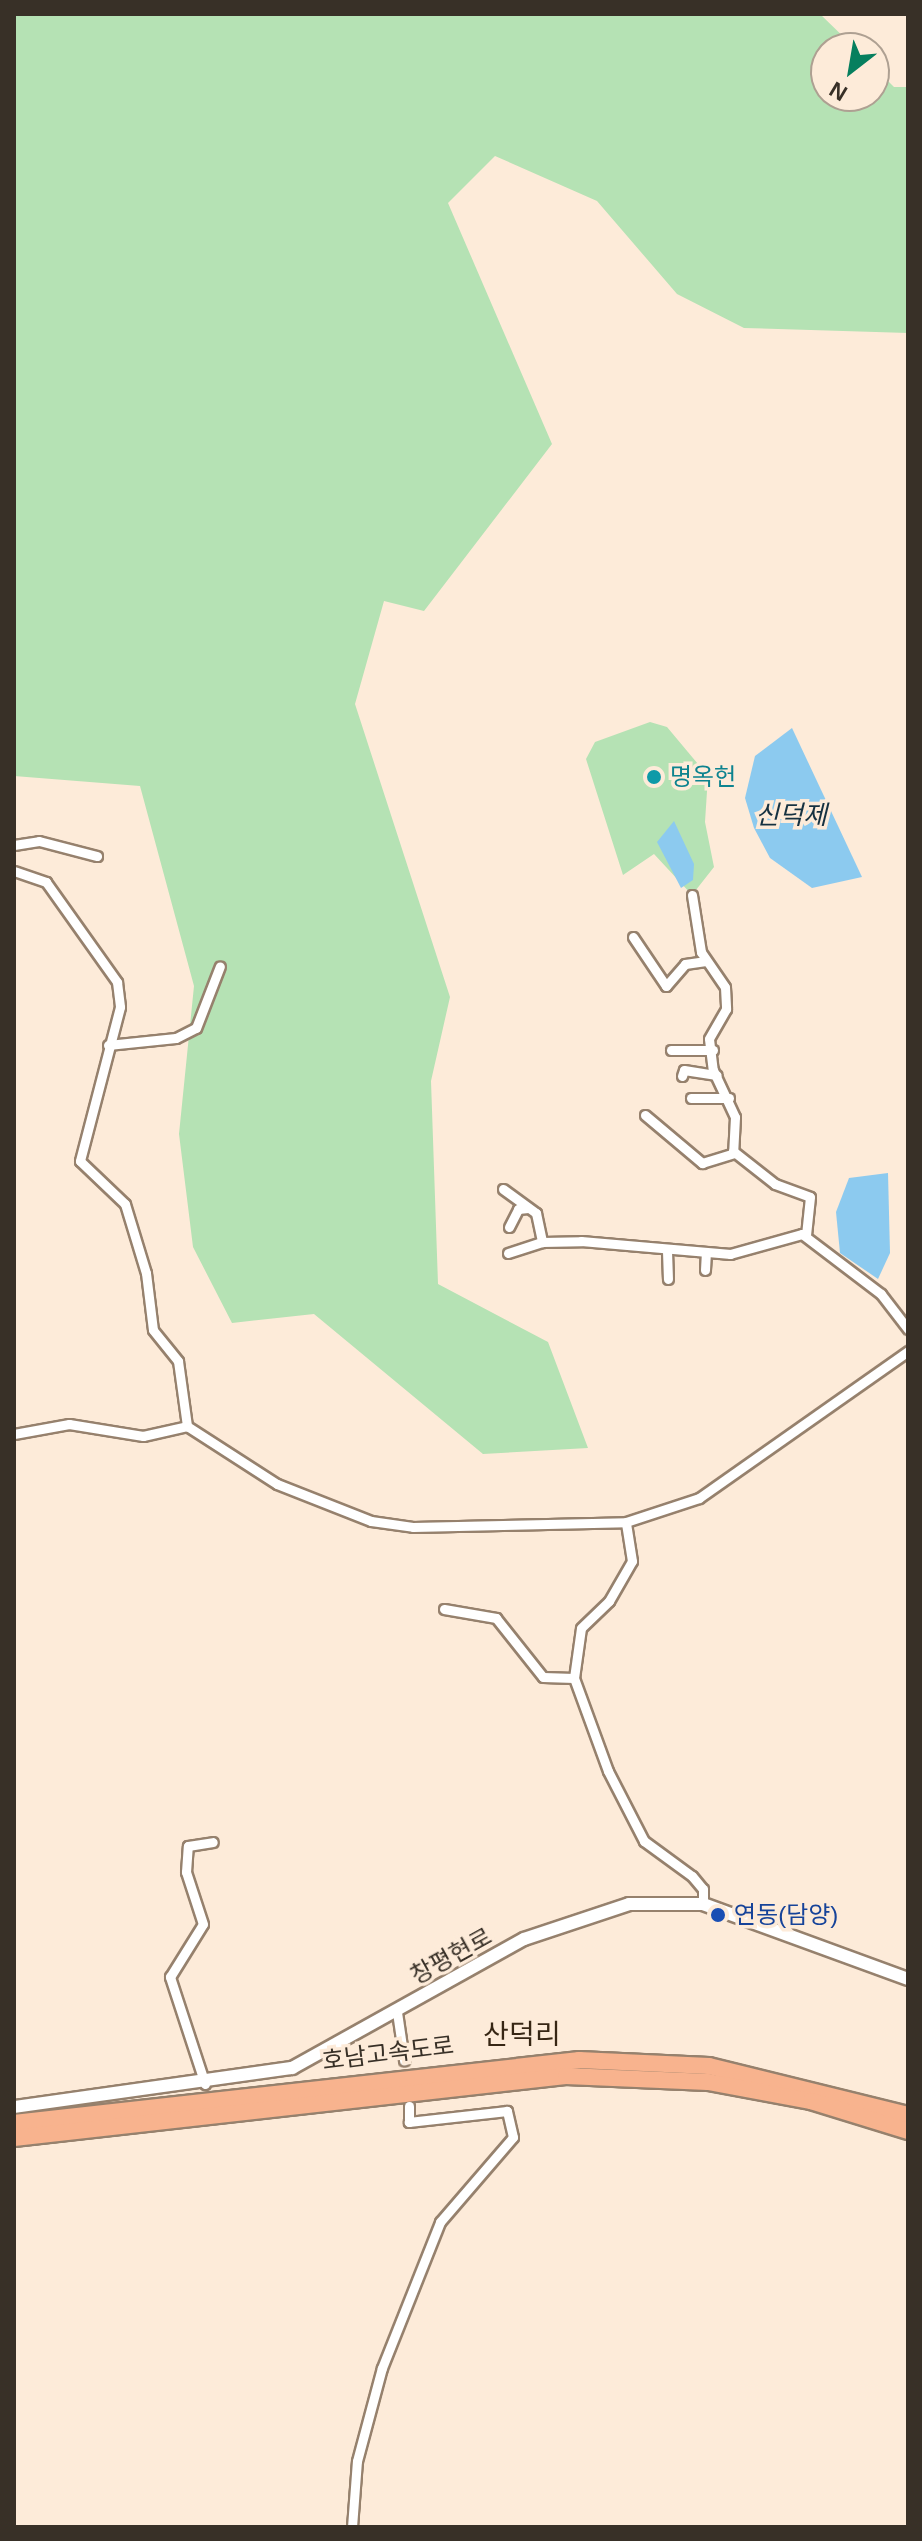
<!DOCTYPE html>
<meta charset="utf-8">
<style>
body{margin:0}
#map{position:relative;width:922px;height:2541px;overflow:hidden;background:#fdebd9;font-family:Arial,"Noto Sans KR",sans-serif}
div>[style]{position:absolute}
.green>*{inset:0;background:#b5e2b4}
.water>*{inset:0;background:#8ccaef}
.roads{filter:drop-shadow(2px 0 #96816d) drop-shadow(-2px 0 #96816d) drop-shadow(0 2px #96816d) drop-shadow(0 -2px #96816d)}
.minor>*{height:9px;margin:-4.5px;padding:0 4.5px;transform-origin:4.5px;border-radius:4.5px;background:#fff}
.secondary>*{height:12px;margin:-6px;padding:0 6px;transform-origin:6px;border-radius:6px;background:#fff}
.motorway>*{height:16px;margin:-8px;padding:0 8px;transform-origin:8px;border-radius:8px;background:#f8b38e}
.dots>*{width:22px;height:22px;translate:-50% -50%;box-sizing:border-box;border:4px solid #fdebd9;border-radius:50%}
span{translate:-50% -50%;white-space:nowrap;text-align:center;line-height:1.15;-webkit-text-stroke:7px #fdebd9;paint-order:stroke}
.culture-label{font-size:24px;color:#0d838f}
.left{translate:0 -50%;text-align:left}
.transit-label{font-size:24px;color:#164399}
.street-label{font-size:24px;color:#383027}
.water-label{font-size:26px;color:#153141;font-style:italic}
.quarter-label{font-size:28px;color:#372614}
.frame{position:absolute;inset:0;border:16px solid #383027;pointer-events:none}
.north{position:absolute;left:810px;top:32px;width:80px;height:80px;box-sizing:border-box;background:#fdebd9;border:2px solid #aea092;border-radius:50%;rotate:211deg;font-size:22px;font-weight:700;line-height:32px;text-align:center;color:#383027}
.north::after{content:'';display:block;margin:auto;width:28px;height:36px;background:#067f5e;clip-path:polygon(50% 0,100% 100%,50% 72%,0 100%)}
</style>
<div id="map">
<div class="green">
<i style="clip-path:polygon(14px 14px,820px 14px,855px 48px,826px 48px,826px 96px,874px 96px,874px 67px,894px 87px,908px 87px,908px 333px,744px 328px,677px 294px,597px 201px,495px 156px,448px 203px,552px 444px,424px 611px,384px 601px,355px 704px,450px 997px,431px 1081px,438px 1284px,548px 1342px,588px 1448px,483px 1454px,314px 1314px,232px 1323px,193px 1247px,179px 1134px,194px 986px,140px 786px,14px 776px)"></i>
<i style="clip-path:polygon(650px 722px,667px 727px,708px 776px,705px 822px,714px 867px,692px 895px,654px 854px,623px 875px,586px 759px,595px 742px)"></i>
</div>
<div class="water">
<i style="clip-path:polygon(792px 728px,862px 877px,812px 888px,770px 858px,754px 828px,745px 798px,755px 756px)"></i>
<i style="clip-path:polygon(674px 821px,694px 864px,693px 880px,681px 888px,657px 842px)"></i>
<i style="clip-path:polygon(888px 1173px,890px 1253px,878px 1279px,840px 1253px,836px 1212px,849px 1178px)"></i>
</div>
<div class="roads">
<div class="minor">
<i style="left:14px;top:845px;width:25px;rotate:-9deg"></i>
<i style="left:39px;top:841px;width:60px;rotate:14.5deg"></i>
<i style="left:14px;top:871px;width:34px;rotate:19deg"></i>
<i style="left:46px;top:882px;width:123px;rotate:54.6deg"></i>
<i style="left:117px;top:982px;width:25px;rotate:83deg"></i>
<i style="left:120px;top:1007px;width:159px;rotate:104.6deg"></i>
<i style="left:80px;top:1161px;width:62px;rotate:43.7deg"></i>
<i style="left:125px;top:1204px;width:72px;rotate:73.1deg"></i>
<i style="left:146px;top:1273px;width:57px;rotate:83deg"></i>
<i style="left:153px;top:1330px;width:40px;rotate:51deg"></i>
<i style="left:178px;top:1361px;width:66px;rotate:82.1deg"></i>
<i style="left:692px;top:895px;width:58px;rotate:81deg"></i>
<i style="left:701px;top:952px;width:42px;rotate:55.6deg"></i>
<i style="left:725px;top:987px;width:22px;rotate:87deg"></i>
<i style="left:726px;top:1009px;width:34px;rotate:120deg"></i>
<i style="left:709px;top:1039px;width:31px;rotate:83deg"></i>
<i style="left:713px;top:1070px;width:52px;rotate:64.9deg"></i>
<i style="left:735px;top:1117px;width:34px;rotate:93deg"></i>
<i style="left:733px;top:1151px;width:53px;rotate:38.2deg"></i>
<i style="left:775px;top:1184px;width:37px;rotate:20deg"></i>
<i style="left:810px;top:1197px;width:39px;rotate:96deg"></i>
<i style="left:633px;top:937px;width:59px;rotate:56deg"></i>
<i style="left:666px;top:986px;width:29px;rotate:-49deg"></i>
<i style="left:685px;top:964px;width:21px;rotate:-8deg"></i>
<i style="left:108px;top:1045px;width:68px;rotate:-5.9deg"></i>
<i style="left:176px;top:1038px;width:22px;rotate:-27deg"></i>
<i style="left:196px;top:1028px;width:66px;rotate:-68.8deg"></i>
<i style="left:671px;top:1050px;width:42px"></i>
<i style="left:682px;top:1076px;width:6px;rotate:-72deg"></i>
<i style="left:684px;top:1070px;width:33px;rotate:9deg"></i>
<i style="left:691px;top:1098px;width:38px"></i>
<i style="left:645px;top:1115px;width:75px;rotate:40.1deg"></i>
<i style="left:702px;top:1163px;width:34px;rotate:-17deg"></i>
<i style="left:503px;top:1189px;width:41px;rotate:36deg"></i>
<i style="left:536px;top:1213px;width:30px;rotate:78deg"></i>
<i style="left:509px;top:1227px;width:20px;rotate:-63deg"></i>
<i style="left:518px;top:1209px;width:10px;rotate:-6deg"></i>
<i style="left:667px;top:1251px;width:28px;rotate:88deg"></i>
<i style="left:508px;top:1253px;width:36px;rotate:-18deg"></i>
<i style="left:542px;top:1242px;width:39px;rotate:-1deg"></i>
<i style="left:581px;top:1241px;width:150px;rotate:5deg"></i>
<i style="left:730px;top:1254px;width:75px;rotate:-15.5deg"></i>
<i style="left:802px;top:1234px;width:99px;rotate:37.2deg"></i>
<i style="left:881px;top:1294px;width:44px;rotate:52.4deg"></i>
<i style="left:705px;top:1270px;width:18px;rotate:-87deg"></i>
<i style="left:14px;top:1434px;width:56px;rotate:-10.3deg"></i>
<i style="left:69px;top:1424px;width:75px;rotate:9.2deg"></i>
<i style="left:143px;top:1436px;width:45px;rotate:-12.8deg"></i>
<i style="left:187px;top:1426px;width:107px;rotate:32.8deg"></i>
<i style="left:277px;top:1484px;width:101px;rotate:21.5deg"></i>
<i style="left:371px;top:1521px;width:42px;rotate:8.1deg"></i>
<i style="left:413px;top:1527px;width:213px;rotate:-1.3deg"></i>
<i style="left:626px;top:1522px;width:77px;rotate:-18.2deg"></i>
<i style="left:699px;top:1498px;width:256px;rotate:-35.1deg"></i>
<i style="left:444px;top:1609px;width:53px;rotate:9.8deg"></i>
<i style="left:496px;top:1618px;width:75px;rotate:51.5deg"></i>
<i style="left:543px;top:1677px;width:31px;rotate:2deg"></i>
<i style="left:574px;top:1678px;width:99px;rotate:69.9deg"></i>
<i style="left:608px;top:1771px;width:79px;rotate:62.8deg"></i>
<i style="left:644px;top:1841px;width:59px;rotate:36.1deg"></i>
<i style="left:692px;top:1876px;width:17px;rotate:50deg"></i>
<i style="left:703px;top:1889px;width:15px;rotate:90deg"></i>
<i style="left:574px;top:1678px;width:50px;rotate:-82deg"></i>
<i style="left:581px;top:1628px;width:39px;rotate:-44deg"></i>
<i style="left:609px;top:1601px;width:46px;rotate:-60.1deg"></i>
<i style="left:632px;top:1561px;width:39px;rotate:-99deg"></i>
<i style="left:397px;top:2012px;width:49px;rotate:81.7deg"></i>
<i style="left:205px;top:2084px;width:113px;rotate:-108.1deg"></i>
<i style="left:170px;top:1977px;width:62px;rotate:-58.1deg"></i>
<i style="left:203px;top:1924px;width:55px;rotate:-108.1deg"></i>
<i style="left:186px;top:1872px;width:26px;rotate:-86deg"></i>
<i style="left:188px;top:1846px;width:25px;rotate:-9deg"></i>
<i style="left:352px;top:2527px;width:66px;rotate:-85.7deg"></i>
<i style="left:357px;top:2461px;width:96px;rotate:-75deg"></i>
<i style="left:382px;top:2368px;width:157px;rotate:-68.3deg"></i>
<i style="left:440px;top:2222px;width:112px;rotate:-49.3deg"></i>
<i style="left:513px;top:2137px;width:27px;rotate:-103deg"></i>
<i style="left:507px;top:2111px;width:99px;rotate:173.6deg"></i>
<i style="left:409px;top:2122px;width:16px;rotate:-90deg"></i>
</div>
<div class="secondary">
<i style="left:14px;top:2107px;width:281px;rotate:-8deg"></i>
<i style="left:292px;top:2068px;width:265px;rotate:-29.1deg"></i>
<i style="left:524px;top:1939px;width:111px;rotate:-18.4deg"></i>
<i style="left:629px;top:1904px;width:74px"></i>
<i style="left:703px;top:1904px;width:218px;rotate:20.1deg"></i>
</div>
<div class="motorway">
<i style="left:14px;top:2123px;width:569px;rotate:-6.36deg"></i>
<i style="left:579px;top:2060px;width:130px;rotate:2.6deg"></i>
<i style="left:709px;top:2066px;width:205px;rotate:13.8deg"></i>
<i style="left:14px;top:2138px;width:555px;rotate:-6.41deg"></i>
<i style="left:566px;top:2076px;width:142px;rotate:2.4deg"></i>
<i style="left:708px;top:2082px;width:105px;rotate:10.5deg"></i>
<i style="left:811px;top:2101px;width:102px;rotate:17.2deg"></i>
</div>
</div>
<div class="dots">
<i style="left:654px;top:777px;background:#0f9aa8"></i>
<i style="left:718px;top:1915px;background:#1a4fb4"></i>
</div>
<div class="culture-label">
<span class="left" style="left:670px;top:777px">명옥헌</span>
</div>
<div class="transit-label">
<span class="left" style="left:734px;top:1915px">연동(담양)</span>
</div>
<div class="street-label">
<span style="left:451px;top:1956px;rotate:-29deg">창평현로</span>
<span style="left:388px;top:2053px;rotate:-7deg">호남고속도로</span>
</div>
<div class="water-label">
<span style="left:791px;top:816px">신덕제</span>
</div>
<div class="quarter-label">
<span style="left:522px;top:2035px">산덕리</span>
</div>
<div class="frame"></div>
<div class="north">N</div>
</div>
